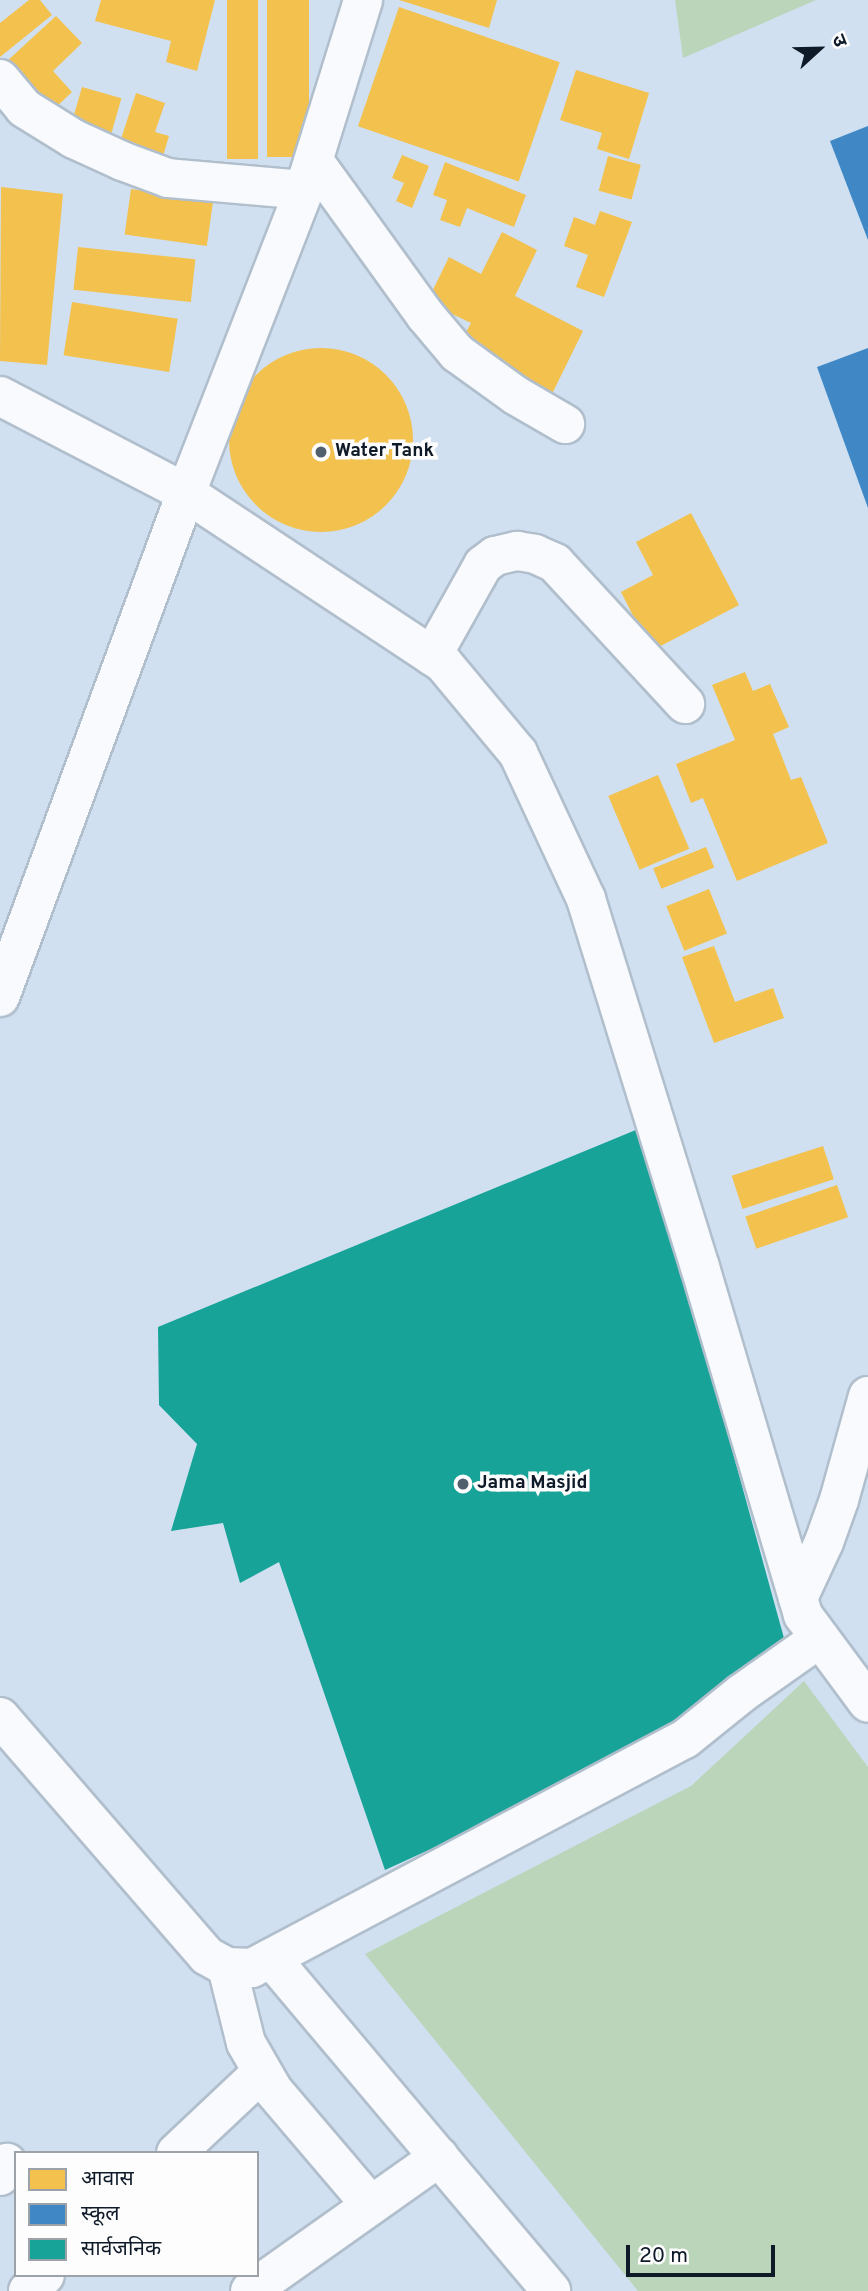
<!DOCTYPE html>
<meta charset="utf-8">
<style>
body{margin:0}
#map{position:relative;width:868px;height:2291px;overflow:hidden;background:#d0e0f1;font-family:Overpass,"Noto Sans Devanagari",sans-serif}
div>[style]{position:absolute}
.green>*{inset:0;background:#bbd5bb}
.homes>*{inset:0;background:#f2c14e;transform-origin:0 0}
.round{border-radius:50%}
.schools>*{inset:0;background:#3f88c5}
.public>*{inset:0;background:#17a398}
.roads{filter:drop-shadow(2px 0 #b1becc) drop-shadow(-2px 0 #b1becc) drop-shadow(0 2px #b1becc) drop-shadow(0 -2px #b1becc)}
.minor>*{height:38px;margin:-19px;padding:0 19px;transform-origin:19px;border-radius:19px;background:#f8fafd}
.major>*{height:38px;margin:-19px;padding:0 19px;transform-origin:19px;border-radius:19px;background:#f8fafd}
.dots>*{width:19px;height:19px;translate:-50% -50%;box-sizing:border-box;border:4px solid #fdfdfd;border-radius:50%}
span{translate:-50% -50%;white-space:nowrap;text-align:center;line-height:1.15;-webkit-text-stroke:7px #fdfdfd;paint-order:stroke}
.poi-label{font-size:19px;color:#0e1a28;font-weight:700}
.left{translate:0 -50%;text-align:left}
.legend{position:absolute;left:14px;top:2151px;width:245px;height:126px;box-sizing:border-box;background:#fdfdfd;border:2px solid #9da2a8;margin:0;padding:9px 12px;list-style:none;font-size:21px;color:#0e1a28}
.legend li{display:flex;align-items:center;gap:14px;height:35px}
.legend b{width:35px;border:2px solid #9da2a8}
.north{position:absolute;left:784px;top:14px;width:70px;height:70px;-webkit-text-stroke:5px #fdfdfd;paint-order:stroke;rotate:68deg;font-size:19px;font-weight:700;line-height:28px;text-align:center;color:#0e1a28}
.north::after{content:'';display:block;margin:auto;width:24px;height:32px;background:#0e1a28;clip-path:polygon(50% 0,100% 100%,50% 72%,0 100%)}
.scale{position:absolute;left:626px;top:2245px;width:149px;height:32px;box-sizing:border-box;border:4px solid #0e1a28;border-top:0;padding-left:9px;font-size:21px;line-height:24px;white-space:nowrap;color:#0e1a28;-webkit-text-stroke:5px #fdfdfd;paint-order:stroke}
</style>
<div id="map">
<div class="green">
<i style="clip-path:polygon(675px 0,816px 0,683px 58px)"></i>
<i style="clip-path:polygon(804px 1681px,868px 1767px,868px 2291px,638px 2291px,365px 1954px,691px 1786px)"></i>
</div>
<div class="homes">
<i style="clip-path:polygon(29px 0,40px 0,52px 15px,0 57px,0 23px)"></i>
<i style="clip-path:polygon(101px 0,215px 0,197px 71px,166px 62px,171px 41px,95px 21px)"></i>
<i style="left:227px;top:0;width:31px;height:159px"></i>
<i style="left:267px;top:0;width:42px;height:157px"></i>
<i style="clip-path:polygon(399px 0,497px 0,489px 28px)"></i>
<i style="left:399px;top:7px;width:170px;height:126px;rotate:19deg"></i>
<i style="clip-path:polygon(56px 16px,82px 43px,53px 71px,72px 92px,51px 112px,6px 62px)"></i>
<i style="clip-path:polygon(576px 70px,649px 93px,629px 159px,597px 149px,602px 133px,560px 120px)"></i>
<i style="left:82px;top:87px;width:41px;height:42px;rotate:16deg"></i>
<i style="clip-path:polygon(136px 93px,165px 103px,155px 132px,169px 136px,163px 156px,120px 142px)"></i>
<i style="clip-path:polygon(402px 155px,429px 166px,412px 208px,396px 201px,404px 183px,392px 178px)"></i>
<i style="left:608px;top:156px;width:34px;height:36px;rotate:15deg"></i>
<i style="clip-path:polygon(445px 162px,526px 195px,514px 227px,467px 208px,460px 227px,440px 220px,447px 200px,433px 195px)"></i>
<i style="clip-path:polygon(1px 187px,63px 194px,47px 365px,0 361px)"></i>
<i style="left:131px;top:189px;width:83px;height:46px;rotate:8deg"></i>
<i style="clip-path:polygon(600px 211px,632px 222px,604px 297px,576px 287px,588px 255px,564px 246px,574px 217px,595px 225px)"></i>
<i style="clip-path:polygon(502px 232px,537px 250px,515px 296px,583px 331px,551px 396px,457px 349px,471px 323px,427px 302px,449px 257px,481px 274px)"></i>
<i style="left:78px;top:247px;width:118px;height:43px;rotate:6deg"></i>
<i style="left:72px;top:302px;width:107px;height:54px;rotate:9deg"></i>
<i class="round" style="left:229px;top:348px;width:184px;height:184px"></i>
<i style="clip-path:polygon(691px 513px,739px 605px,651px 651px,621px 592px,653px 575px,636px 542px)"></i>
<i style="clip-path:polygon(745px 672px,753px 691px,770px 684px,789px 727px,773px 734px,791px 780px,801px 777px,828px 843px,737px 881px,703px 798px,691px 803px,676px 764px,735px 740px,712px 685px)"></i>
<i style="left:658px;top:775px;width:80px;height:54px;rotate:67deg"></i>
<i style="left:706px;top:847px;width:22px;height:57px;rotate:68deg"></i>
<i style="left:709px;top:889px;width:48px;height:46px;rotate:68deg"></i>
<i style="clip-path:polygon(714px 946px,735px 1002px,773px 988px,784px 1018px,714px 1043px,682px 957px)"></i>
<i style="left:823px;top:1146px;width:35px;height:96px;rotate:72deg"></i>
<i style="left:837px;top:1185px;width:34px;height:97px;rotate:71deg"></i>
</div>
<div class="schools">
<i style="clip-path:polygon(868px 126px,868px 240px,830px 141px)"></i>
<i style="clip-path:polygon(868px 348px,868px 508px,817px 367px)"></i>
</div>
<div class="public">
<i style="clip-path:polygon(643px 1127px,787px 1649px,678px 1736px,385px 1870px,279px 1562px,240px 1583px,223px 1523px,171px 1531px,197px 1444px,159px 1405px,158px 1327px)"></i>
</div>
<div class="roads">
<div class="minor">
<i style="left:0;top:79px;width:38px;rotate:50deg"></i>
<i style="left:24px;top:108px;width:59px;rotate:31.8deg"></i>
<i style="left:74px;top:139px;width:53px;rotate:24.6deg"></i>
<i style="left:122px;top:161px;width:49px;rotate:20.3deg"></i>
<i style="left:168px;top:178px;width:137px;rotate:5deg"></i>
<i style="left:314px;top:161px;width:190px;rotate:54.2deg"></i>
<i style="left:425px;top:315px;width:50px;rotate:49.9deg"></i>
<i style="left:457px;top:353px;width:72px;rotate:35.9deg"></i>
<i style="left:515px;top:395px;width:58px;rotate:30.1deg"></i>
<i style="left:432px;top:656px;width:104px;rotate:-60.7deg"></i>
<i style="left:483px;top:565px;width:15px;rotate:-37deg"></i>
<i style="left:495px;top:556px;width:23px;rotate:-13deg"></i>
<i style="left:517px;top:551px;width:18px;rotate:9deg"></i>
<i style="left:535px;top:554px;width:22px;rotate:24deg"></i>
<i style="left:555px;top:563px;width:192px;rotate:47.3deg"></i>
<i style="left:798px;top:1598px;width:62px;rotate:-65.1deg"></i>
<i style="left:824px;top:1542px;width:45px;rotate:-70.3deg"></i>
<i style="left:839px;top:1500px;width:108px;rotate:-74.4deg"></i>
<i style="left:0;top:1717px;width:316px;rotate:49.1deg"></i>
<i style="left:207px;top:1956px;width:23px;rotate:29deg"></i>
<i style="left:227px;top:1967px;width:25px;rotate:2deg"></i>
<i style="left:252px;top:1968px;width:490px;rotate:-27.9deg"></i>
<i style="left:685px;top:1739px;width:73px;rotate:-38.9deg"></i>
<i style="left:742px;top:1693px;width:95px;rotate:-35.2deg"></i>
<i style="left:271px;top:1958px;width:435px;rotate:49.9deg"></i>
<i style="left:227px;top:1967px;width:78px;rotate:76deg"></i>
<i style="left:246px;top:2043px;width:54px;rotate:60.1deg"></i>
<i style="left:273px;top:2090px;width:151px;rotate:49.6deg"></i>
<i style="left:176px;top:2153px;width:118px;rotate:-43.3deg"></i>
<i style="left:0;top:2176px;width:15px;rotate:-62deg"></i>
<i style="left:28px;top:2291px;width:23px;rotate:-43deg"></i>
<i style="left:250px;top:2291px;width:232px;rotate:-35.3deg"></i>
</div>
<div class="major">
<i style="left:0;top:396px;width:210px;rotate:27.5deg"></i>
<i style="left:186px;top:493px;width:308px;rotate:33.5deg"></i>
<i style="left:443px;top:663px;width:117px;rotate:50.2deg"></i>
<i style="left:518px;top:753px;width:161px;rotate:65deg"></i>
<i style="left:586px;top:899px;width:385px;rotate:72.8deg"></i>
<i style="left:700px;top:1267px;width:363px;rotate:73.5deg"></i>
<i style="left:803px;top:1615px;width:109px;rotate:53.5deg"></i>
<i style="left:0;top:997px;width:537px;rotate:-69.74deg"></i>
<i style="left:186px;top:493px;width:325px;rotate:-68.7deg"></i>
<i style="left:304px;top:190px;width:199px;rotate:-72.7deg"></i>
</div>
</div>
<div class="dots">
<i style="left:321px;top:452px;background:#525f6e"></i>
<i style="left:463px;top:1484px;background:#525f6e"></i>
</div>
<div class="poi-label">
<span class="left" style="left:335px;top:452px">Water Tank</span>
<span class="left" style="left:477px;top:1484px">Jama Masjid</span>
</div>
<ul class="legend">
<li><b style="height:19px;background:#f2c14e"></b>आवास</li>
<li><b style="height:19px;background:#3f88c5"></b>स्कूल</li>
<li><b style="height:19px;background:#17a398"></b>सार्वजनिक</li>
</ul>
<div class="north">उ</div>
<div class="scale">20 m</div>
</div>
